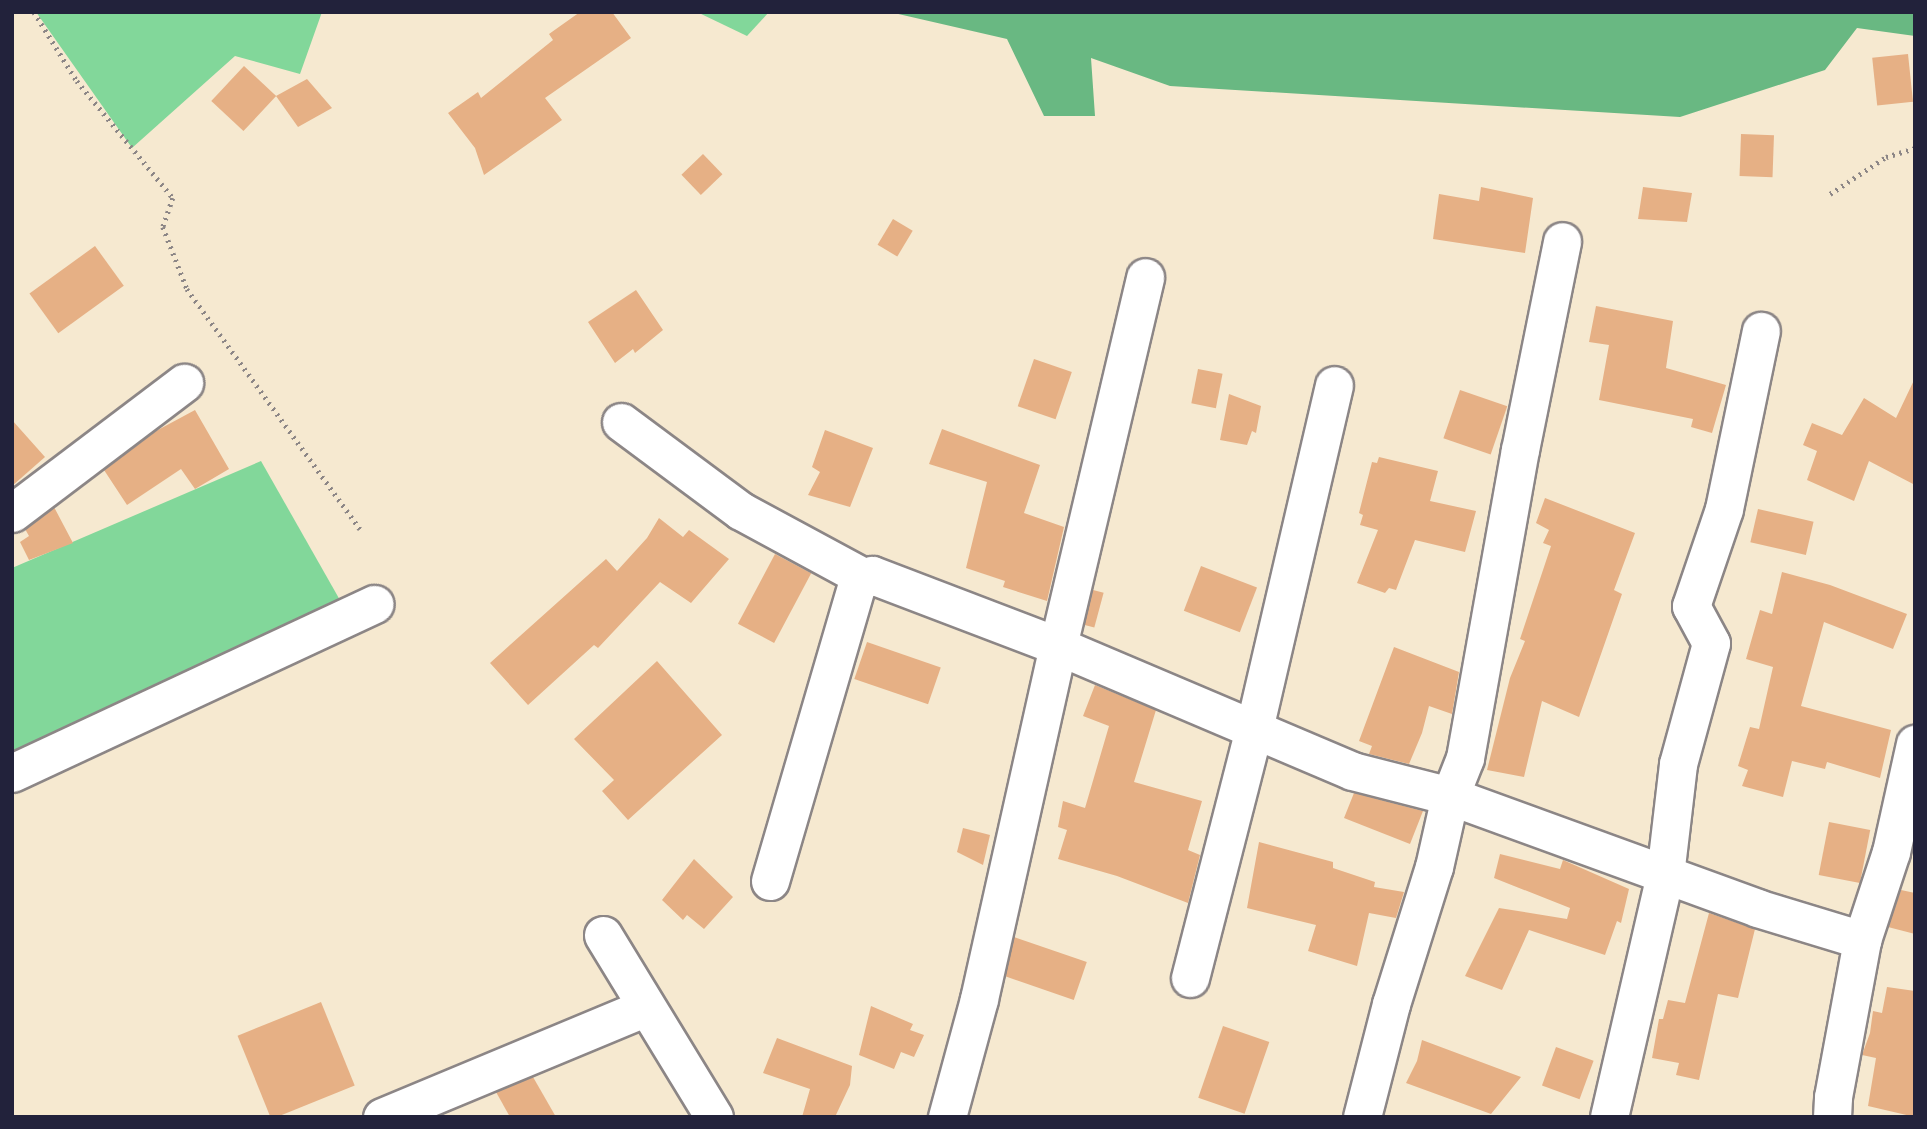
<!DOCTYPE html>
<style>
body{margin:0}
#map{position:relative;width:1927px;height:1129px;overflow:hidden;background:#f6e9d0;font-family:Alegreya,serif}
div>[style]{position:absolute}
.green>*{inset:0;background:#82d79a}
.forest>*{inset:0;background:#69b882}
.building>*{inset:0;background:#e6b085;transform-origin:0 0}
.path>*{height:4.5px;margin-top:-2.25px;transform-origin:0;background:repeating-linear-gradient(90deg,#8c8686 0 2px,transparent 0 7px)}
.roads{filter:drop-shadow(2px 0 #8c8686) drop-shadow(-2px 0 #8c8686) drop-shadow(0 2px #8c8686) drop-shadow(0 -2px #8c8686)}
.street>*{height:37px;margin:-18.5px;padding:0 18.5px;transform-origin:18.5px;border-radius:18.5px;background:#fff}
span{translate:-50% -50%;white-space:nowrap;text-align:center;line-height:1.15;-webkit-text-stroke:5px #fcf5e5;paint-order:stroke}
.frame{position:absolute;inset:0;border:14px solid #22223b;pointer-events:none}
</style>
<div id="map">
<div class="green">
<i style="clip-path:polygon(36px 12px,322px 12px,300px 74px,235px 56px,132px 148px)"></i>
<i style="clip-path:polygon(697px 12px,769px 12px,747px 36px)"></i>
<i style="clip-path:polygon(261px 461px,349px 616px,12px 758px,12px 568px)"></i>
</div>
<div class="forest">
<i style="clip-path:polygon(1915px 12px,1915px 36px,1857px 28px,1825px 70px,1680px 117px,1170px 86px,1091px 58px,1095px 116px,1044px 116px,1007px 39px,894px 13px)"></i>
</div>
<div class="building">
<i style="clip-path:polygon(580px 12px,612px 12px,631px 38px,545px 98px,562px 120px,484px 175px,475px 148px,448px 113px,478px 92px,481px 98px,553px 40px,549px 34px)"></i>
<i style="left:1908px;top:54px;width:48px;height:36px;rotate:84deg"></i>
<i style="left:244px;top:66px;width:44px;height:48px;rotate:43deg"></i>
<i style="clip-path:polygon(307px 79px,332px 108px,298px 127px,276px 96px)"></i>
<i style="left:1741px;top:134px;width:33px;height:42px;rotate:2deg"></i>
<i style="left:703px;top:154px;width:28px;height:30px;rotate:46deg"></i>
<i style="clip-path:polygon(1481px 187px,1533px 198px,1525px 253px,1433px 239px,1439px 194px,1479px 201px)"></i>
<i style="clip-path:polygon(1643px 187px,1692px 193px,1687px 222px,1638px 219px)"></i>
<i style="left:893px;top:219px;width:23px;height:30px;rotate:31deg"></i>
<i style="left:95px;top:246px;width:49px;height:81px;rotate:54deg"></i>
<i style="clip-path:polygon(636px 290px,663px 330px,635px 353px,633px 349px,615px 363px,588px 322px)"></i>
<i style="clip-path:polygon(1596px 306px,1673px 321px,1666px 368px,1726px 385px,1712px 433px,1691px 427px,1693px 419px,1599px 400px,1609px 345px,1589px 342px)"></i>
<i style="left:1034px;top:359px;width:40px;height:50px;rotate:19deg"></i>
<i style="left:1198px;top:369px;width:25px;height:35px;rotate:11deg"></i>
<i style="clip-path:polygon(1915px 378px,1915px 485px,1869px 461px,1854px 501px,1807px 480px,1817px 451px,1803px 445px,1812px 423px,1842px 435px,1864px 398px,1896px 418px)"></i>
<i style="left:1460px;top:390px;width:50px;height:51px;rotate:19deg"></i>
<i style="clip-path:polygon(1229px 394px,1261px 406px,1256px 433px,1252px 431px,1247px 445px,1220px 440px)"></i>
<i style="clip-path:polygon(195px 410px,229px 469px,195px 489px,181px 469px,127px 505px,104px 470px,156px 431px)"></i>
<i style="clip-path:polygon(12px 420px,45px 457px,12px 486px)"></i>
<i style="clip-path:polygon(942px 429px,1040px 465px,1024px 513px,1064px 527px,1047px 601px,1003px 587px,1005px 581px,966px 568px,987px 482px,929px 464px)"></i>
<i style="clip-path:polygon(825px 430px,873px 448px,850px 507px,808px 495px,820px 472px,812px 467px)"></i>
<i style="clip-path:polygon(1379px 457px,1438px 471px,1430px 501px,1476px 511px,1465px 552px,1415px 540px,1396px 590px,1389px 588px,1385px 593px,1357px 583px,1378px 530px,1360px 525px,1363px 515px,1359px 513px,1372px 462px,1377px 463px)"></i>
<i style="clip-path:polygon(1545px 498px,1635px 533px,1614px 590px,1622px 594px,1579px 717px,1542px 701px,1524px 777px,1487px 770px,1510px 678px,1525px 641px,1520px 639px,1551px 546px,1543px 543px,1549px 530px,1536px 523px)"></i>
<i style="clip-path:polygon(54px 507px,73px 543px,29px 560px,20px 542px,29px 536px,25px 529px)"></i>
<i style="left:1758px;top:509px;width:57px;height:34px;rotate:13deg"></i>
<i style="clip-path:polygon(659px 518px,683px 537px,689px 530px,729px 559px,691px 603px,660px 582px,598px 648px,594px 645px,528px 705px,490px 663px,606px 559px,617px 571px,647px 538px)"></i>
<i style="left:775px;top:554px;width:41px;height:79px;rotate:28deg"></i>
<i style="left:1201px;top:566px;width:60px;height:48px;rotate:21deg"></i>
<i style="clip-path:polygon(1782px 572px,1830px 585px,1907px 614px,1893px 649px,1824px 622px,1801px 706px,1891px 730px,1880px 778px,1827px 762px,1825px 769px,1792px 761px,1783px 797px,1742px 786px,1748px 770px,1738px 766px,1750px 727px,1759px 729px,1773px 667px,1746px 659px,1760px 610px,1772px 614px)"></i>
<i style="left:1093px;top:590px;width:11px;height:36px;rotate:15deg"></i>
<i style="left:867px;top:642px;width:78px;height:39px;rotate:19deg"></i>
<i style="clip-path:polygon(1394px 647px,1459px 672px,1452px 714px,1429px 706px,1422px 733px,1409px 764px,1369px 754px,1372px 746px,1359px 741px)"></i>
<i style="clip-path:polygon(657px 661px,722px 735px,628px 820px,602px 791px,614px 780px,574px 739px)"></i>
<i style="clip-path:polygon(1095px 685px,1156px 710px,1134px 782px,1202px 801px,1188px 850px,1200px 855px,1188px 903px,1117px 876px,1058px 859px,1067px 830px,1058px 827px,1063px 801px,1085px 808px,1109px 726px,1083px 716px)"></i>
<i style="clip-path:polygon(1354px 793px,1423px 811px,1410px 844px,1344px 818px)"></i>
<i style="left:1829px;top:822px;width:42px;height:54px;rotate:11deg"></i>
<i style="clip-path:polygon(963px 828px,990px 835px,983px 865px,957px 852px)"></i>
<i style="clip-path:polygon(1259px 842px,1333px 862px,1333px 868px,1375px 882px,1374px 887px,1404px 892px,1396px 918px,1369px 913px,1357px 966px,1308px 951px,1316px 925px,1247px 908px)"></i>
<i style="clip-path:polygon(1500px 854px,1560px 869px,1563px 860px,1629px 889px,1621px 923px,1617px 921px,1605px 955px,1529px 930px,1502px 990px,1465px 976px,1499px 908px,1567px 919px,1570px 908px,1494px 878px)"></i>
<i style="clip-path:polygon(694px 859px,733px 897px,704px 929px,687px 915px,683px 920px,662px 900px)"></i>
<i style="clip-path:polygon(1901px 890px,1915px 893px,1915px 934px,1888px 927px)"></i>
<i style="clip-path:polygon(1709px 913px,1755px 929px,1738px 998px,1718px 994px,1699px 1080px,1676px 1075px,1679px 1063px,1652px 1058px,1659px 1019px,1663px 1019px,1668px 1000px,1685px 1003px)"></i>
<i style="left:1014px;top:937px;width:77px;height:40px;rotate:19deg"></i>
<i style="clip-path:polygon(1887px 987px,1915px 991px,1915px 1117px,1868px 1106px,1876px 1058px,1862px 1055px,1870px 1033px,1873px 1011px,1882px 1013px)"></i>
<i style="left:321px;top:1002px;width:90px;height:90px;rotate:68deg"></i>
<i style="clip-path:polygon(871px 1006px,913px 1024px,910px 1030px,924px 1035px,914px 1057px,901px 1052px,894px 1069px,859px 1055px)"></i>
<i style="left:1223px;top:1026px;width:49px;height:76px;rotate:19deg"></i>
<i style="clip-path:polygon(777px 1038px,852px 1066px,850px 1085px,835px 1117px,802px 1117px,810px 1089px,763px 1073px)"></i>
<i style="clip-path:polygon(1422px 1040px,1521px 1077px,1491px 1114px,1406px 1083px,1417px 1061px)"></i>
<i style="left:1556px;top:1047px;width:40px;height:41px;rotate:20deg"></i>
<i style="clip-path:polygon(533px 1077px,556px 1117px,510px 1117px,496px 1092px)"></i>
</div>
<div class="path">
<i style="left:34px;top:12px;width:81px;rotate:58.1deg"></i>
<i style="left:77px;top:81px;width:151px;rotate:50.6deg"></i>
<i style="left:173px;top:198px;width:31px;rotate:109deg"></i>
<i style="left:163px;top:227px;width:66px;rotate:68.8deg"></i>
<i style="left:187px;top:289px;width:296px;rotate:54.2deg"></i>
<i style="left:1830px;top:194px;width:67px;rotate:-33.5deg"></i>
<i style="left:1886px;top:157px;width:30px;rotate:-17deg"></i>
</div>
<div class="roads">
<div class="street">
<i style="left:621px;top:422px;width:149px;rotate:36.6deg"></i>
<i style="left:741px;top:511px;width:139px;rotate:28.4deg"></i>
<i style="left:12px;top:513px;width:216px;rotate:-37.1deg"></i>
<i style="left:12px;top:773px;width:400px;rotate:-25deg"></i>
<i style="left:770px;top:881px;width:310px;rotate:-73.7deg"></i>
<i style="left:857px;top:583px;width:17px;rotate:-28deg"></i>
<i style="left:872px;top:575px;width:199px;rotate:20.9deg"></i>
<i style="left:1058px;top:646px;width:319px;rotate:23deg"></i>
<i style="left:1352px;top:771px;width:101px;rotate:14.3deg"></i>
<i style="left:1450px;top:796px;width:327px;rotate:20deg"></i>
<i style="left:1757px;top:908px;width:110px;rotate:16.9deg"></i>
<i style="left:603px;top:935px;width:213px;rotate:58.6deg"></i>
<i style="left:1190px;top:978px;width:257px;rotate:-75.6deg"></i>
<i style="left:1254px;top:729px;width:353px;rotate:-76.9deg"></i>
<i style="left:382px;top:1117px;width:286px;rotate:-22.6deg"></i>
<i style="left:947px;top:1117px;width:122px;rotate:-74.8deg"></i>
<i style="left:979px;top:999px;width:362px;rotate:-77.4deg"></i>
<i style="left:1058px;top:646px;width:379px;rotate:-76.7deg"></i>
<i style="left:1362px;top:1117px;width:117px;rotate:-75.6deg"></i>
<i style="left:1391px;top:1004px;width:144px;rotate:-72.6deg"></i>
<i style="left:1434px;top:867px;width:73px;rotate:-77.3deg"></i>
<i style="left:1450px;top:796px;width:41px;rotate:-68.5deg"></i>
<i style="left:1465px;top:758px;width:313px;rotate:-79.9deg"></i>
<i style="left:1520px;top:450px;width:213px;rotate:-78.6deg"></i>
<i style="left:1609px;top:1117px;width:248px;rotate:-77deg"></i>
<i style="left:1665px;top:875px;width:112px;rotate:-83.3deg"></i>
<i style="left:1678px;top:764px;width:125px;rotate:-74.7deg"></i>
<i style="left:1711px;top:643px;width:42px;rotate:-118.4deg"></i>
<i style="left:1691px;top:606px;width:102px;rotate:-71.2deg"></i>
<i style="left:1724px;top:509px;width:182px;rotate:-78.3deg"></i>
<i style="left:1832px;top:1117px;width:20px;rotate:-87deg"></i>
<i style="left:1833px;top:1097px;width:160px;rotate:-79.5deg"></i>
<i style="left:1862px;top:940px;width:93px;rotate:-71.8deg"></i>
<i style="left:1891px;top:852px;width:111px;rotate:-77.5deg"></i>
</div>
</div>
<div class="frame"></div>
</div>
